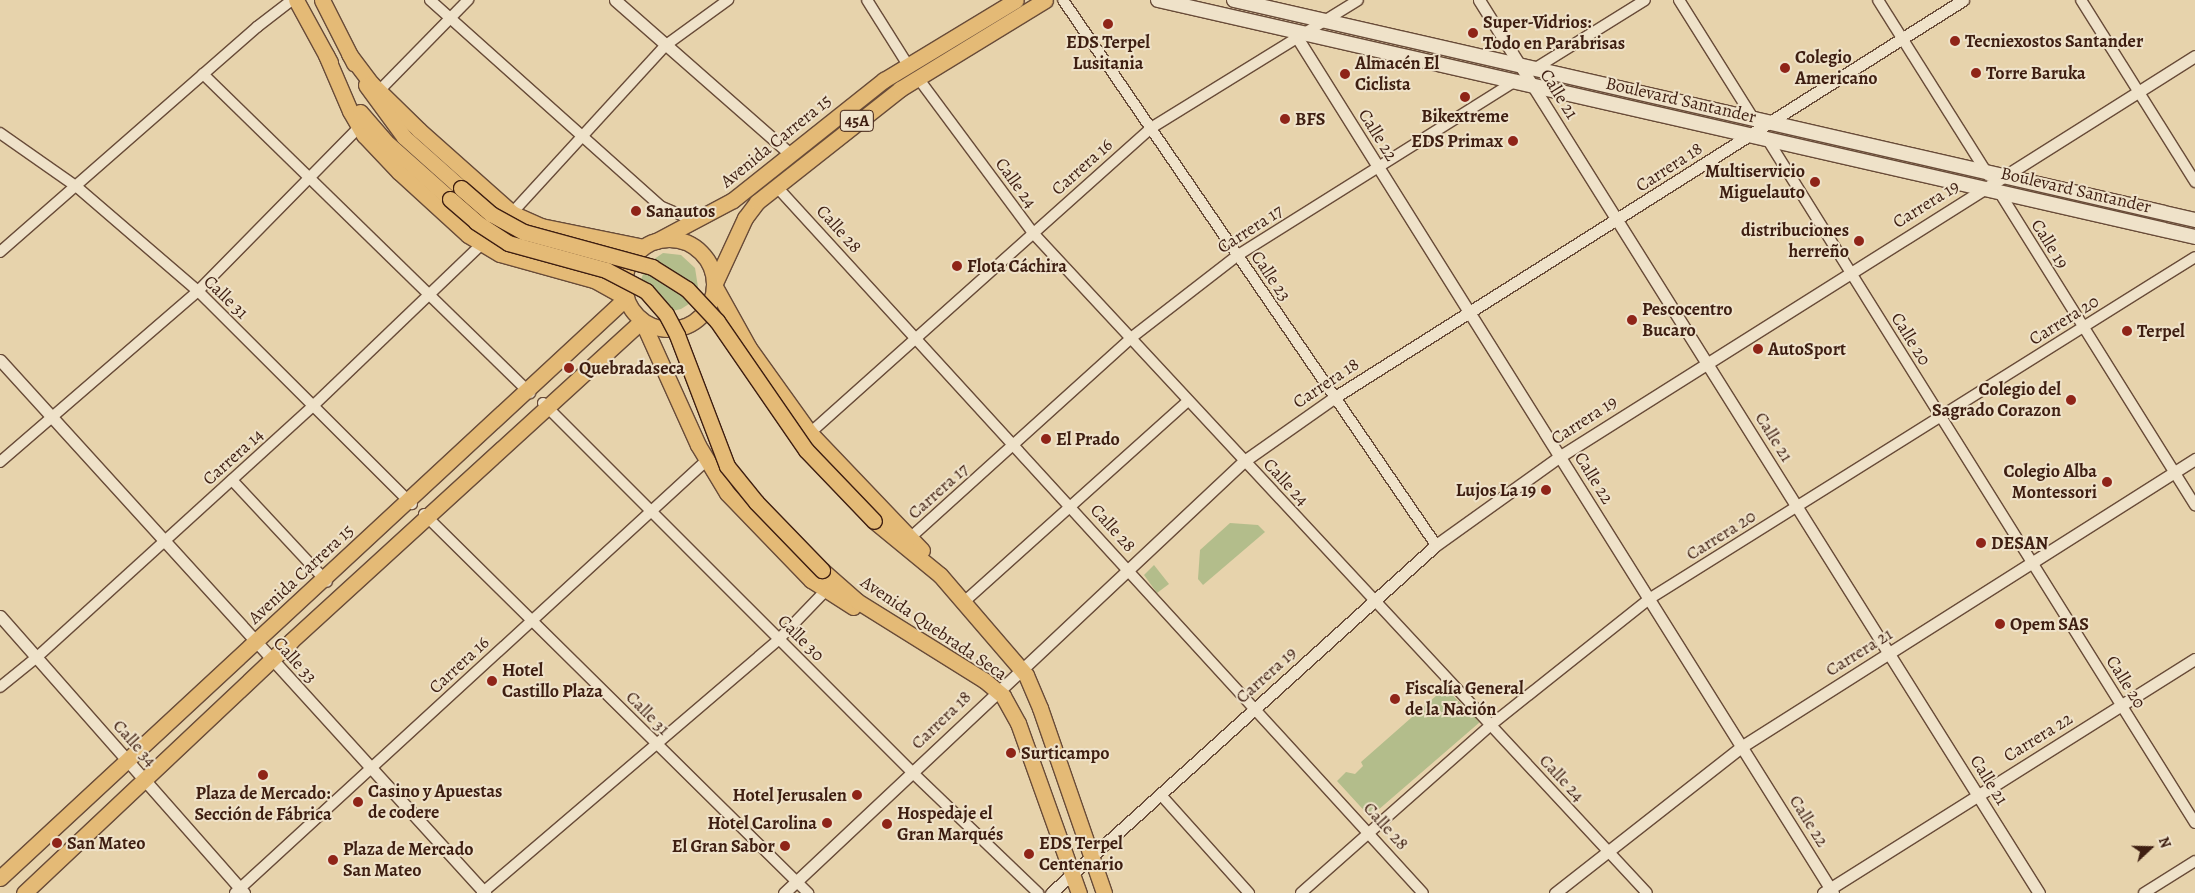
<!DOCTYPE html>
<meta charset="utf-8">
<style>
body{margin:0}
#map{position:relative;width:2195px;height:893px;overflow:hidden;background:#e7d3ac;font-family:Alegreya,serif}
div>[style]{position:absolute}
.green>*{inset:0;background:#b3bd8b}
.roads{filter:drop-shadow(1px 0 #684b38) drop-shadow(-1px 0 #684b38) drop-shadow(0 1px #684b38) drop-shadow(0 -1px #684b38)}
.minor>*{height:10px;margin:-5px;padding:0 5px;transform-origin:5px;border-radius:5px;background:#efe2c9}
.tertiary>*{height:11px;margin:-5.5px;padding:0 5.5px;transform-origin:5.5px;border-radius:5.5px;background:#efe2c9}
.secondary>*{height:14px;margin:-7px;padding:0 7px;transform-origin:7px;border-radius:7px;background:#efe2c9}
.primary>*{height:15px;margin:-7.5px;padding:0 7.5px;transform-origin:7.5px;border-radius:7.5px;background:#e4ba76}
.primary>.ring{margin:-7.5px;padding:0;box-sizing:content-box;background:none;border:15px solid #e4ba76;border-radius:50%}
.bridges{filter:drop-shadow(1px 0 #3e1e11) drop-shadow(-1px 0 #3e1e11) drop-shadow(0 1px #3e1e11) drop-shadow(0 -1px #3e1e11)}
.primary-bridge>*{height:15px;margin:-7.5px;padding:0 7.5px;transform-origin:7.5px;border-radius:7.5px;background:#e4ba76}
.dots>*{width:14px;height:14px;translate:-50% -50%;box-sizing:border-box;border:2px solid #efe2c9;border-radius:50%}
span{translate:-50% -50%;white-space:nowrap;text-align:center;line-height:1.15;-webkit-text-stroke:4px #efe2c9;paint-order:stroke}
.shield-label span{padding:1px 4px;background:#efe2c9;border:1px solid;border-radius:4px;-webkit-text-stroke-width:0}
.shield-label{font-size:16px;color:#3e1e11;font-weight:700}
.poi-label{font-size:18px;color:#3e1e11;font-weight:700}
.left{translate:0 -50%;text-align:left}
.right{translate:-100% -50%;text-align:right}
.street-label{font-size:18px;color:#3e1e11}
.north{position:absolute;left:2125px;top:823px;width:50px;height:50px;-webkit-text-stroke:4px #efe2c9;paint-order:stroke;rotate:69deg;font-size:14px;font-weight:700;line-height:20px;text-align:center;color:#3e1e11}
.north::after{content:'';display:block;margin:auto;width:18px;height:22px;background:#3e1e11;clip-path:polygon(50% 0,100% 100%,50% 72%,0 100%)}
</style>
<div id="map">
<div class="green">
<i style="clip-path:polygon(663px 253px,681px 255px,695px 268px,698px 287px,689px 304px,681px 309px,672px 311px,640px 282px,647px 264px)"></i>
<i style="clip-path:polygon(1230px 523px,1258px 525px,1265px 532px,1203px 585px,1198px 579px,1200px 550px)"></i>
<i style="clip-path:polygon(1154px 565px,1169px 584px,1157px 593px,1144px 575px)"></i>
<i style="clip-path:polygon(1445px 688px,1480px 722px,1370px 817px,1337px 781px,1346px 772px,1355px 774px,1363px 766px,1361px 762px)"></i>
</div>
<div class="roads">
<div class="minor">
<i style="left:430px;top:0;width:309px;rotate:41.8deg"></i>
<i style="left:660px;top:206px;width:25px;rotate:23deg"></i>
<i style="left:683px;top:216px;width:16px;rotate:11deg"></i>
<i style="left:867px;top:0;width:77px;rotate:57.8deg"></i>
<i style="left:1063px;top:0;width:660px;rotate:55.61deg"></i>
<i style="left:1679px;top:0;width:143px;rotate:57.9deg"></i>
<i style="left:1878px;top:0;width:208px;rotate:57.8deg"></i>
<i style="left:2081px;top:0;width:215px;rotate:57.9deg"></i>
<i style="left:1531px;top:71px;width:134px;rotate:-31.9deg"></i>
<i style="left:203px;top:74px;width:457px;rotate:44.3deg"></i>
<i style="left:918px;top:78px;width:193px;rotate:53.4deg"></i>
<i style="left:1033px;top:233px;width:901px;rotate:47.07deg"></i>
<i style="left:376px;top:94px;width:132px;rotate:-45.6deg"></i>
<i style="left:0;top:133px;width:94px;rotate:35deg"></i>
<i style="left:77px;top:187px;width:160px;rotate:40.7deg"></i>
<i style="left:198px;top:291px;width:302px;rotate:44.9deg"></i>
<i style="left:1766px;top:137px;width:809px;rotate:57.98deg"></i>
<i style="left:776px;top:186px;width:958px;rotate:47.54deg"></i>
<i style="left:1998px;top:190px;width:372px;rotate:58deg"></i>
<i style="left:512px;top:213px;width:228px;rotate:-47.5deg"></i>
<i style="left:666px;top:45px;width:77px;rotate:-36deg"></i>
<i style="left:0;top:252px;width:342px;rotate:-41.2deg"></i>
<i style="left:257px;top:27px;width:44px;rotate:-37.6deg"></i>
<i style="left:543px;top:403px;width:522px;rotate:45deg"></i>
<i style="left:912px;top:772px;width:175px;rotate:43.8deg"></i>
<i style="left:810px;top:433px;width:457px;rotate:-41.8deg"></i>
<i style="left:1151px;top:128px;width:243px;rotate:-31.7deg"></i>
<i style="left:0;top:462px;width:262px;rotate:-40.8deg"></i>
<i style="left:198px;top:291px;width:235px;rotate:-45.5deg"></i>
<i style="left:232px;top:480px;width:139px;rotate:47deg"></i>
<i style="left:424px;top:514px;width:540px;rotate:44.62deg"></i>
<i style="left:911px;top:537px;width:297px;rotate:-42.1deg"></i>
<i style="left:1131px;top:338px;width:135px;rotate:-37.8deg"></i>
<i style="left:1238px;top:255px;width:329px;rotate:-32.1deg"></i>
<i style="left:965px;top:601px;width:300px;rotate:-41.9deg"></i>
<i style="left:0;top:687px;width:46px;rotate:-38.9deg"></i>
<i style="left:36px;top:658px;width:376px;rotate:-42.3deg"></i>
<i style="left:314px;top:405px;width:231px;rotate:-43.8deg"></i>
<i style="left:1161px;top:795px;width:132px;rotate:48.1deg"></i>
<i style="left:235px;top:893px;width:639px;rotate:-42.53deg"></i>
<i style="left:482px;top:893px;width:391px;rotate:-40.5deg"></i>
<i style="left:779px;top:639px;width:74px;rotate:-46.1deg"></i>
<i style="left:1301px;top:893px;width:255px;rotate:-41.5deg"></i>
<i style="left:1492px;top:724px;width:201px;rotate:-38.5deg"></i>
<i style="left:1649px;top:599px;width:644px;rotate:-32.06deg"></i>
<i style="left:2144px;top:893px;width:60px;rotate:-32.1deg"></i>
</div>
<div class="tertiary">
<i style="left:615px;top:0;width:232px;rotate:41.3deg"></i>
<i style="left:1479px;top:0;width:1054px;rotate:57.91deg"></i>
<i style="left:1293px;top:31px;width:1017px;rotate:57.93deg"></i>
<i style="left:0;top:360px;width:721px;rotate:47.7deg"></i>
<i style="left:0;top:616px;width:369px;rotate:48.6deg"></i>
<i style="left:784px;top:893px;width:631px;rotate:-43.2deg"></i>
<i style="left:1244px;top:461px;width:111px;rotate:-35.1deg"></i>
<i style="left:1335px;top:397px;width:743px;rotate:-32.3deg"></i>
<i style="left:1051px;top:893px;width:519px;rotate:-42.11deg"></i>
<i style="left:1436px;top:545px;width:151px;rotate:-35.6deg"></i>
<i style="left:1559px;top:457px;width:752px;rotate:-32.23deg"></i>
<i style="left:1555px;top:893px;width:236px;rotate:-38.1deg"></i>
<i style="left:1741px;top:747px;width:538px;rotate:-32.39deg"></i>
<i style="left:1823px;top:893px;width:439px;rotate:-32.2deg"></i>
</div>
<div class="secondary">
<i style="left:1158px;top:0;width:1064px;rotate:12.87deg"></i>
<i style="left:1234px;top:0;width:986px;rotate:12.89deg"></i>
</div>
<div class="primary">
<i style="left:296px;top:0;width:71px;rotate:61.3deg"></i>
<i style="left:322px;top:0;width:71px;rotate:63.1deg"></i>
<i style="left:349px;top:54px;width:36px;rotate:53deg"></i>
<i style="left:371px;top:83px;width:67px;rotate:44.4deg"></i>
<i style="left:419px;top:130px;width:125px;rotate:41.7deg"></i>
<i style="left:512px;top:213px;width:32px;rotate:24deg"></i>
<i style="left:541px;top:226px;width:104px;rotate:11.6deg"></i>
<i style="left:326px;top:55px;width:61px;rotate:66.8deg"></i>
<i style="left:350px;top:111px;width:28px;rotate:60deg"></i>
<i style="left:364px;top:135px;width:51px;rotate:46.6deg"></i>
<i style="left:399px;top:172px;width:93px;rotate:42.4deg"></i>
<i style="left:468px;top:235px;width:37px;rotate:31deg"></i>
<i style="left:500px;top:254px;width:98px;rotate:15.5deg"></i>
<i style="left:594px;top:280px;width:37px;rotate:29deg"></i>
<i style="left:366px;top:85px;width:64px;rotate:53.8deg"></i>
<i style="left:404px;top:137px;width:76px;rotate:41.8deg"></i>
<i style="left:360px;top:112px;width:38px;rotate:49deg"></i>
<i style="left:385px;top:141px;width:87px;rotate:41.7deg"></i>
<i class="ring" style="left:624px;top:239px;width:75px;height:75px"></i>
<i style="left:656px;top:241px;width:87px;rotate:-28deg"></i>
<i style="left:733px;top:200px;width:193px;rotate:-38.5deg"></i>
<i style="left:884px;top:80px;width:154px;rotate:-31.2deg"></i>
<i style="left:714px;top:285px;width:74px;rotate:-65.2deg"></i>
<i style="left:745px;top:218px;width:20px;rotate:-53deg"></i>
<i style="left:757px;top:202px;width:182px;rotate:-38.3deg"></i>
<i style="left:900px;top:89px;width:170px;rotate:-31.5deg"></i>
<i style="left:714px;top:285px;width:72px;rotate:60.9deg"></i>
<i style="left:749px;top:348px;width:105px;rotate:54.3deg"></i>
<i style="left:810px;top:433px;width:162px;rotate:46.3deg"></i>
<i style="left:642px;top:321px;width:136px;rotate:65.7deg"></i>
<i style="left:698px;top:445px;width:56px;rotate:58.9deg"></i>
<i style="left:727px;top:493px;width:121px;rotate:46deg"></i>
<i style="left:811px;top:580px;width:50px;rotate:32.7deg"></i>
<i style="left:874px;top:521px;width:85px;rotate:39.3deg"></i>
<i style="left:940px;top:575px;width:132px;rotate:49.3deg"></i>
<i style="left:1026px;top:675px;width:36px;rotate:67deg"></i>
<i style="left:1040px;top:708px;width:196px;rotate:70.9deg"></i>
<i style="left:822px;top:570px;width:47px;rotate:41.5deg"></i>
<i style="left:857px;top:601px;width:150px;rotate:31.9deg"></i>
<i style="left:984px;top:680px;width:25px;rotate:40deg"></i>
<i style="left:1003px;top:696px;width:31px;rotate:61deg"></i>
<i style="left:1018px;top:723px;width:181px;rotate:70.3deg"></i>
<i style="left:0;top:878px;width:853px;rotate:-42.82deg"></i>
<i style="left:24px;top:893px;width:367px;rotate:-43.3deg"></i>
<i style="left:291px;top:641px;width:475px;rotate:-42.4deg"></i>
</div>
</div>
<div class="bridges">
<div class="primary-bridge">
<i style="left:461px;top:188px;width:40px;rotate:41deg"></i>
<i style="left:491px;top:214px;width:38px;rotate:29deg"></i>
<i style="left:524px;top:232px;width:133px;rotate:15.3deg"></i>
<i style="left:652px;top:267px;width:41px;rotate:32.2deg"></i>
<i style="left:687px;top:289px;width:44px;rotate:46.8deg"></i>
<i style="left:717px;top:321px;width:157px;rotate:55.4deg"></i>
<i style="left:806px;top:450px;width:98px;rotate:46.2deg"></i>
<i style="left:450px;top:199px;width:35px;rotate:41deg"></i>
<i style="left:476px;top:222px;width:38px;rotate:33deg"></i>
<i style="left:508px;top:243px;width:102px;rotate:15.4deg"></i>
<i style="left:606px;top:270px;width:45px;rotate:27.7deg"></i>
<i style="left:646px;top:291px;width:30px;rotate:49deg"></i>
<i style="left:666px;top:314px;width:24px;rotate:62deg"></i>
<i style="left:677px;top:335px;width:140px;rotate:69.1deg"></i>
<i style="left:727px;top:466px;width:46px;rotate:51.1deg"></i>
<i style="left:756px;top:502px;width:95px;rotate:45.9deg"></i>
</div>
</div>
<div class="dots">
<i style="left:1108px;top:24px;background:#8f2418"></i>
<i style="left:1473px;top:33px;background:#8f2418"></i>
<i style="left:1955px;top:41px;background:#8f2418"></i>
<i style="left:1785px;top:68px;background:#8f2418"></i>
<i style="left:1976px;top:73px;background:#8f2418"></i>
<i style="left:1345px;top:74px;background:#8f2418"></i>
<i style="left:1465px;top:97px;background:#8f2418"></i>
<i style="left:1285px;top:119px;background:#8f2418"></i>
<i style="left:1513px;top:141px;background:#8f2418"></i>
<i style="left:1815px;top:182px;background:#8f2418"></i>
<i style="left:636px;top:211px;background:#8f2418"></i>
<i style="left:1859px;top:241px;background:#8f2418"></i>
<i style="left:957px;top:266px;background:#8f2418"></i>
<i style="left:1632px;top:320px;background:#8f2418"></i>
<i style="left:2127px;top:331px;background:#8f2418"></i>
<i style="left:1758px;top:349px;background:#8f2418"></i>
<i style="left:569px;top:368px;background:#8f2418"></i>
<i style="left:2071px;top:400px;background:#8f2418"></i>
<i style="left:1046px;top:439px;background:#8f2418"></i>
<i style="left:2107px;top:482px;background:#8f2418"></i>
<i style="left:1546px;top:490px;background:#8f2418"></i>
<i style="left:1981px;top:543px;background:#8f2418"></i>
<i style="left:2000px;top:624px;background:#8f2418"></i>
<i style="left:492px;top:681px;background:#8f2418"></i>
<i style="left:1395px;top:699px;background:#8f2418"></i>
<i style="left:1011px;top:753px;background:#8f2418"></i>
<i style="left:263px;top:775px;background:#8f2418"></i>
<i style="left:857px;top:795px;background:#8f2418"></i>
<i style="left:358px;top:802px;background:#8f2418"></i>
<i style="left:827px;top:823px;background:#8f2418"></i>
<i style="left:887px;top:824px;background:#8f2418"></i>
<i style="left:57px;top:843px;background:#8f2418"></i>
<i style="left:785px;top:846px;background:#8f2418"></i>
<i style="left:1029px;top:854px;background:#8f2418"></i>
<i style="left:333px;top:860px;background:#8f2418"></i>
</div>
<div class="shield-label">
<span style="left:857px;top:121px">45A</span>
</div>
<div class="poi-label">
<span class="left" style="left:1483px;top:33px">Super-Vidrios:<br>Todo en Parabrisas</span>
<span class="left" style="left:1965px;top:41px">Tecniexostos Santander</span>
<span style="left:1108px;top:53px">EDS Terpel<br>Lusitania</span>
<span class="left" style="left:1795px;top:68px">Colegio<br>Americano</span>
<span class="left" style="left:1355px;top:74px">Almacén El<br>Ciclista</span>
<span class="left" style="left:1986px;top:73px">Torre Baruka</span>
<span style="left:1465px;top:116px">Bikextreme</span>
<span class="left" style="left:1295px;top:119px">BFS</span>
<span class="right" style="left:1503px;top:141px">EDS Primax</span>
<span class="right" style="left:1805px;top:182px">Multiservicio<br>Miguelauto</span>
<span class="left" style="left:646px;top:211px">Sanautos</span>
<span class="right" style="left:1849px;top:241px">distribuciones<br>herreño</span>
<span class="left" style="left:967px;top:266px">Flota Cáchira</span>
<span class="left" style="left:1642px;top:320px">Pescocentro<br>Bucaro</span>
<span class="left" style="left:2137px;top:331px">Terpel</span>
<span class="left" style="left:1768px;top:349px">AutoSport</span>
<span class="left" style="left:579px;top:368px">Quebradaseca</span>
<span class="right" style="left:2061px;top:400px">Colegio del<br>Sagrado Corazon</span>
<span class="left" style="left:1056px;top:439px">El Prado</span>
<span class="right" style="left:2097px;top:482px">Colegio Alba<br>Montessori</span>
<span class="right" style="left:1536px;top:490px">Lujos La 19</span>
<span class="left" style="left:1991px;top:543px">DESAN</span>
<span class="left" style="left:2010px;top:624px">Opem SAS</span>
<span class="left" style="left:502px;top:681px">Hotel<br>Castillo Plaza</span>
<span class="left" style="left:1405px;top:699px">Fiscalía General<br>de la Nación</span>
<span class="left" style="left:1021px;top:753px">Surticampo</span>
<span class="left" style="left:368px;top:802px">Casino y Apuestas<br>de codere</span>
<span style="left:263px;top:804px">Plaza de Mercado:<br>Sección de Fábrica</span>
<span class="right" style="left:847px;top:795px">Hotel Jerusalen</span>
<span class="left" style="left:897px;top:824px">Hospedaje el<br>Gran Marqués</span>
<span class="right" style="left:817px;top:823px">Hotel Carolina</span>
<span class="left" style="left:67px;top:843px">San Mateo</span>
<span class="left" style="left:1039px;top:854px">EDS Terpel<br>Centenario</span>
<span class="right" style="left:775px;top:846px">El Gran Sabor</span>
<span class="left" style="left:343px;top:860px">Plaza de Mercado<br>San Mateo</span>
</div>
<div class="street-label">
<span style="left:1559px;top:94px;rotate:58deg">Calle 21</span>
<span style="left:1681px;top:100px;rotate:13deg">Boulevard Santander</span>
<span style="left:1378px;top:135px;rotate:58deg">Calle 22</span>
<span style="left:776px;top:141px;rotate:-39deg">Avenida Carrera 15</span>
<span style="left:1082px;top:167px;rotate:-42deg">Carrera 16</span>
<span style="left:1669px;top:167px;rotate:-33deg">Carrera 18</span>
<span style="left:1016px;top:183px;rotate:54deg">Calle 24</span>
<span style="left:2076px;top:190px;rotate:13deg">Boulevard Santander</span>
<span style="left:1926px;top:204px;rotate:-32deg">Carrera 19</span>
<span style="left:839px;top:229px;rotate:48deg">Calle 28</span>
<span style="left:1250px;top:229px;rotate:-33deg">Carrera 17</span>
<span style="left:2050px;top:244px;rotate:58deg">Calle 19</span>
<span style="left:1271px;top:276px;rotate:56deg">Calle 23</span>
<span style="left:226px;top:297px;rotate:44deg">Calle 31</span>
<span style="left:2064px;top:320px;rotate:-32deg">Carrera 20</span>
<span style="left:1911px;top:339px;rotate:58deg">Calle 20</span>
<span style="left:1326px;top:383px;rotate:-34deg">Carrera 18</span>
<span style="left:1584px;top:420px;rotate:-33deg">Carrera 19</span>
<span style="left:1774px;top:437px;rotate:58deg">Calle 21</span>
<span style="left:233px;top:457px;rotate:-42deg">Carrera 14</span>
<span style="left:1594px;top:478px;rotate:58deg">Calle 22</span>
<span style="left:1286px;top:482px;rotate:47deg">Calle 24</span>
<span style="left:938px;top:491px;rotate:-42deg">Carrera 17</span>
<span style="left:1113px;top:528px;rotate:48deg">Calle 28</span>
<span style="left:1721px;top:535px;rotate:-32deg">Carrera 20</span>
<span style="left:301px;top:574px;rotate:-43deg">Avenida Carrera 15</span>
<span style="left:934px;top:628px;rotate:34deg">Avenida Quebrada Seca</span>
<span style="left:801px;top:638px;rotate:45deg">Calle 30</span>
<span style="left:1859px;top:652px;rotate:-32deg">Carrera 21</span>
<span style="left:295px;top:660px;rotate:48deg">Calle 33</span>
<span style="left:459px;top:665px;rotate:-43deg">Carrera 16</span>
<span style="left:1266px;top:675px;rotate:-42deg">Carrera 19</span>
<span style="left:2126px;top:682px;rotate:58deg">Calle 20</span>
<span style="left:648px;top:713px;rotate:45deg">Calle 31</span>
<span style="left:941px;top:720px;rotate:-44deg">Carrera 18</span>
<span style="left:2038px;top:737px;rotate:-32deg">Carrera 22</span>
<span style="left:135px;top:743px;rotate:48deg">Calle 34</span>
<span style="left:1562px;top:778px;rotate:47deg">Calle 24</span>
<span style="left:1989px;top:780px;rotate:58deg">Calle 21</span>
<span style="left:1809px;top:821px;rotate:58deg">Calle 22</span>
<span style="left:1386px;top:826px;rotate:48deg">Calle 28</span>
</div>
<div class="north">N</div>
</div>
